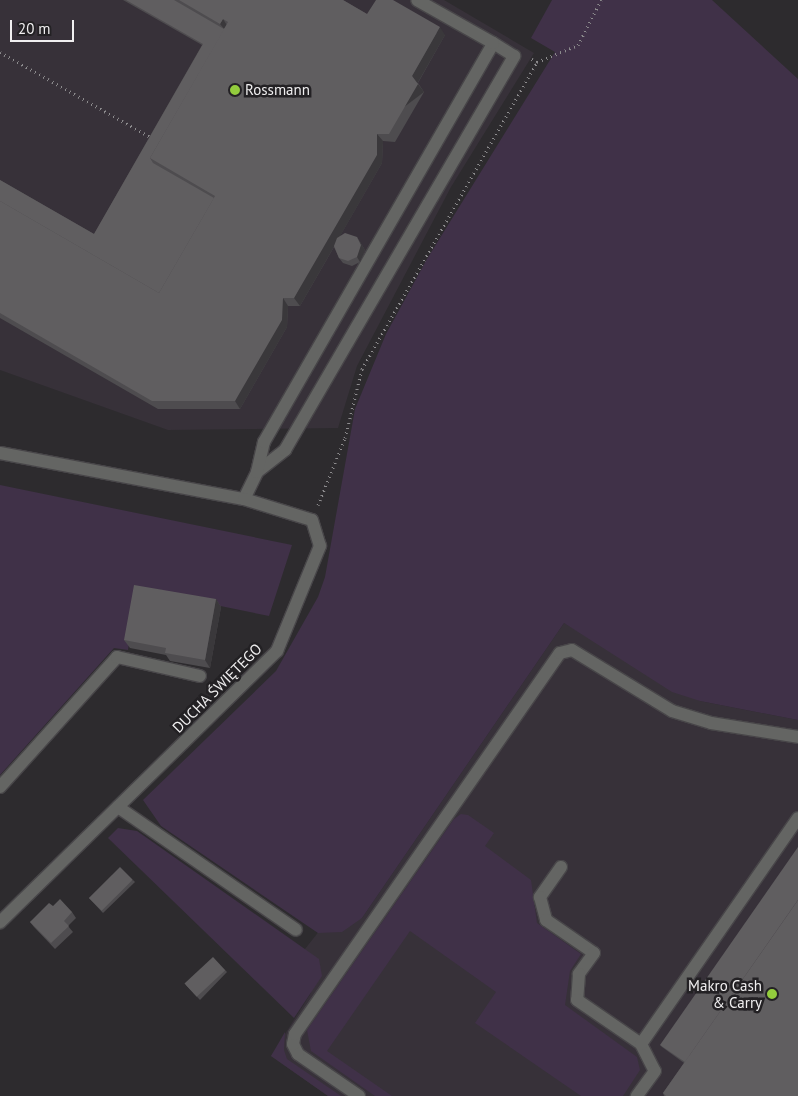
<!DOCTYPE html>
<meta charset="utf-8">
<style>
body{margin:0}
#map{position:relative;width:798px;height:1096px;overflow:hidden;background:#2d2b2e;font-family:"PT Sans",sans-serif}
div>[style]{position:absolute}
.built>*{inset:0;background:#373139}
.green>*{inset:0;background:#403148}
.path>*{height:3px;margin-top:-1.5px;transform-origin:0;background:repeating-linear-gradient(90deg,#8c8b8d 0 1px,transparent 0 5px)}
.roads{filter:drop-shadow(1px 0 #484649) drop-shadow(-1px 0 #484649) drop-shadow(0 1px #484649) drop-shadow(0 -1px #484649)}
.lane>*{height:12px;margin:-6px;padding:0 6px;transform-origin:6px;border-radius:6px;background:#646563}
.street>*{height:12px;margin:-6px;padding:0 6px;transform-origin:6px;border-radius:6px;background:#646563}
.wall>*{inset:0;background:#4e4c4f}
.shaded-wall>*{inset:0;background:#3a383b;transform-origin:0 0}
.building>*{inset:0;background:#605e60;transform-origin:0 0}
.dots>*{width:14px;height:14px;translate:-50% -50%;box-sizing:border-box;border:2px solid #232124;border-radius:50%}
span{translate:-50% -50%;white-space:nowrap;text-align:center;line-height:1.15;-webkit-text-stroke:5px #232124;paint-order:stroke}
.poi-label{font-size:15px;color:#f0eff0}
.left{translate:0 -50%;text-align:left}
.right{translate:-100% -50%;text-align:right}
.street-label{font-size:15px;color:#f0eff0}
.scale{position:absolute;left:10px;top:20px;width:64px;height:22px;box-sizing:border-box;border:2px solid #f0eff0;border-top:0;padding-left:6px;font-size:15px;line-height:18px;white-space:nowrap;color:#f0eff0;-webkit-text-stroke:4px #232124;paint-order:stroke}
</style>
<div id="map">
<div class="built">
<i style="clip-path:polygon(0 0,444px 0,534px 53px,451px 187px,357px 366px,338px 428px,168px 430px,0 370px)"></i>
<i style="clip-path:polygon(564px 623px,700px 701px,798px 720px,798px 1096px,328px 1096px,271px 1056px,311px 993px,301px 954px,320px 930px,362px 918px)"></i>
</div>
<div class="green">
<i style="clip-path:polygon(552px 0,712px 0,798px 79px,798px 720px,700px 701px,672px 692px,564px 623px,362px 918px,342px 932px,318px 933px,161px 826px,143px 800px,276px 671px,318px 597px,325px 577px,355px 409px,386px 334px,427px 259px,555px 52px,531px 38px)"></i>
<i style="clip-path:polygon(0 485px,292px 545px,269px 616px,137px 589px,128px 650px,114px 648px,0 775px)"></i>
<i style="clip-path:polygon(461px 814px,468px 815px,494px 833px,485px 846px,531px 880px,537px 923px,581px 954px,570px 971px,565px 1005px,637px 1057px,640px 1070px,623px 1096px,581px 1096px,475px 1023px,496px 992px,410px 931px,327px 1051px,392px 1096px,375px 1096px,311px 1051px,307px 1030px,454px 819px)"></i>
<i style="clip-path:polygon(118px 828px,137px 831px,319px 959px,322px 976px,294px 1018px,108px 838px)"></i>
<i style="clip-path:polygon(285px 1032px,284px 1050px,287px 1059px,341px 1096px,328px 1096px,271px 1056px)"></i>
</div>
<div class="path">
<i style="left:0;top:52px;width:175px;rotate:29.5deg"></i>
<i style="left:537px;top:62px;width:44px;rotate:-22.5deg"></i>
<i style="left:578px;top:45px;width:51px;rotate:-62.9deg"></i>
<i style="left:318px;top:505px;width:72px;rotate:-68.1deg"></i>
<i style="left:345px;top:438px;width:71px;rotate:-76.2deg"></i>
<i style="left:362px;top:369px;width:353px;rotate:-60.3deg"></i>
<i style="left:537px;top:62px;width:8px;rotate:-150deg"></i>
</div>
<div class="roads">
<div class="lane">
<i style="left:257px;top:472px;width:36px;rotate:-38deg"></i>
<i style="left:285px;top:450px;width:456px;rotate:-59.8deg"></i>
<i style="left:514px;top:56px;width:25px;rotate:-148deg"></i>
<i style="left:244px;top:499px;width:30px;rotate:-64deg"></i>
<i style="left:257px;top:472px;width:31px;rotate:-77deg"></i>
<i style="left:264px;top:442px;width:460px;rotate:-60.1deg"></i>
<i style="left:493px;top:43px;width:87px;rotate:-150.5deg"></i>
<i style="left:0;top:787px;width:175px;rotate:-48deg"></i>
<i style="left:117px;top:657px;width:85px;rotate:12.9deg"></i>
<i style="left:118px;top:807px;width:216px;rotate:34.6deg"></i>
<i style="left:561px;top:867px;width:37px;rotate:125deg"></i>
<i style="left:540px;top:897px;width:24px;rotate:75deg"></i>
<i style="left:546px;top:920px;width:58px;rotate:34.5deg"></i>
<i style="left:594px;top:953px;width:26px;rotate:126deg"></i>
<i style="left:579px;top:974px;width:26px;rotate:94deg"></i>
<i style="left:577px;top:1000px;width:78px;rotate:34.5deg"></i>
<i style="left:641px;top:1044px;width:30px;rotate:63deg"></i>
<i style="left:655px;top:1071px;width:31px;rotate:126deg"></i>
<i style="left:641px;top:1044px;width:275px;rotate:-55.2deg"></i>
<i style="left:359px;top:1096px;width:74px;rotate:-145.5deg"></i>
<i style="left:298px;top:1054px;width:11px;rotate:-117deg"></i>
<i style="left:293px;top:1044px;width:10px;rotate:-79deg"></i>
<i style="left:295px;top:1034px;width:464px;rotate:-55.2deg"></i>
<i style="left:560px;top:653px;width:12px;rotate:-14deg"></i>
<i style="left:572px;top:650px;width:117px;rotate:31.4deg"></i>
<i style="left:672px;top:711px;width:41px;rotate:17.1deg"></i>
<i style="left:711px;top:723px;width:88px;rotate:9.1deg"></i>
</div>
<div class="street">
<i style="left:0;top:453px;width:248px;rotate:10.7deg"></i>
<i style="left:244px;top:499px;width:71px;rotate:17.2deg"></i>
<i style="left:312px;top:520px;width:27px;rotate:73deg"></i>
<i style="left:320px;top:546px;width:113px;rotate:112.3deg"></i>
<i style="left:277px;top:651px;width:388px;rotate:135.6deg"></i>
</div>
</div>
<div class="wall">
<i style="clip-path:polygon(123px 0,343px 0,367px 14px,445px 35px,418px 83px,424px 92px,395px 142px,383px 141px,382px 163px,340px 236px,357px 237px,365px 250px,360px 262px,352px 266px,343px 263px,339px 258px,334px 247px,300px 306px,288px 306px,287px 327px,240px 409px,158px 409px,0 318px,0 319px,0 180px,94px 234px,202px 45px)"></i>
<i style="clip-path:polygon(216px 599px,221px 607px,210px 668px,170px 661px,166px 655px,130px 648px,124px 640px)"></i>
<i style="clip-path:polygon(133px 880px,135px 882px,103px 913px,89px 898px)"></i>
<i style="clip-path:polygon(53px 906px,72px 912px,76px 918px,68px 926px,73px 932px,55px 949px,34px 927px,30px 922px)"></i>
<i style="clip-path:polygon(225px 970px,227px 972px,200px 1000px,186px 985px)"></i>
<i style="clip-path:polygon(660px 1045px,798px 1096px,664px 1096px,663px 1093px,684px 1063px,662px 1047px)"></i>
</div>
<div class="shaded-wall">
<i style="clip-path:polygon(223px 19px,228px 27px,226px 31px,220px 24px)"></i>
<i style="clip-path:polygon(440px 27px,445px 35px,417px 84px,412px 76px)"></i>
<i style="left:418px;top:84px;width:10px;height:58px;rotate:53deg"></i>
<i style="clip-path:polygon(377px 134px,383px 141px,382px 163px,300px 306px,294px 298px)"></i>
<i style="clip-path:polygon(357px 237px,365px 250px,360px 262px,357px 257px)"></i>
<i style="clip-path:polygon(283px 298px,288px 306px,287px 327px,240px 409px,235px 401px)"></i>
<i style="clip-path:polygon(216px 599px,221px 607px,210px 668px,205px 660px)"></i>
</div>
<div class="building">
<i style="clip-path:polygon(126px 0,174px 0,224px 29px,227px 25px,150px 158px,153px 163px,214px 198px,159px 293px,0 201px,0 180px,94px 234px,203px 44px)"></i>
<i style="clip-path:polygon(179px 0,343px 0,367px 14px,376px 0,393px 0,440px 27px,412px 76px,418px 84px,389px 134px,377px 134px,377px 155px,294px 298px,283px 298px,282px 320px,235px 401px,152px 401px,0 313px,0 201px,159px 293px,215px 196px,150px 158px,228px 22px,223px 19px,220px 24px)"></i>
<i style="clip-path:polygon(345px 233px,357px 237px,361px 245px,357px 257px,348px 261px,339px 258px,334px 246px,337px 238px)"></i>
<i style="clip-path:polygon(134px 585px,216px 599px,205px 660px,165px 653px,166px 648px,124px 640px)"></i>
<i style="clip-path:polygon(798px 847px,798px 900px,685px 1062px,660px 1045px)"></i>
<i style="left:120px;top:867px;width:18px;height:44px;rotate:45deg"></i>
<i style="clip-path:polygon(60px 899px,72px 912px,64px 921px,69px 926px,51px 943px,30px 922px,49px 903px,53px 906px)"></i>
<i style="clip-path:polygon(798px 900px,798px 1096px,666px 1096px,663px 1093px)"></i>
<i style="left:213px;top:957px;width:18px;height:39px;rotate:47deg"></i>
</div>
<div class="dots">
<i style="left:235px;top:90px;background:#93cc3d"></i>
<i style="left:772px;top:994px;background:#93cc3d"></i>
</div>
<div class="poi-label">
<span class="left" style="left:245px;top:90px">Rossmann</span>
<span class="right" style="left:762px;top:994px">Makro Cash<br>&amp; Carry</span>
</div>
<div class="street-label">
<span style="left:217px;top:688px;rotate:-45deg">DUCHA ŚWIĘTEGO</span>
</div>
<div class="scale">20 m</div>
</div>
